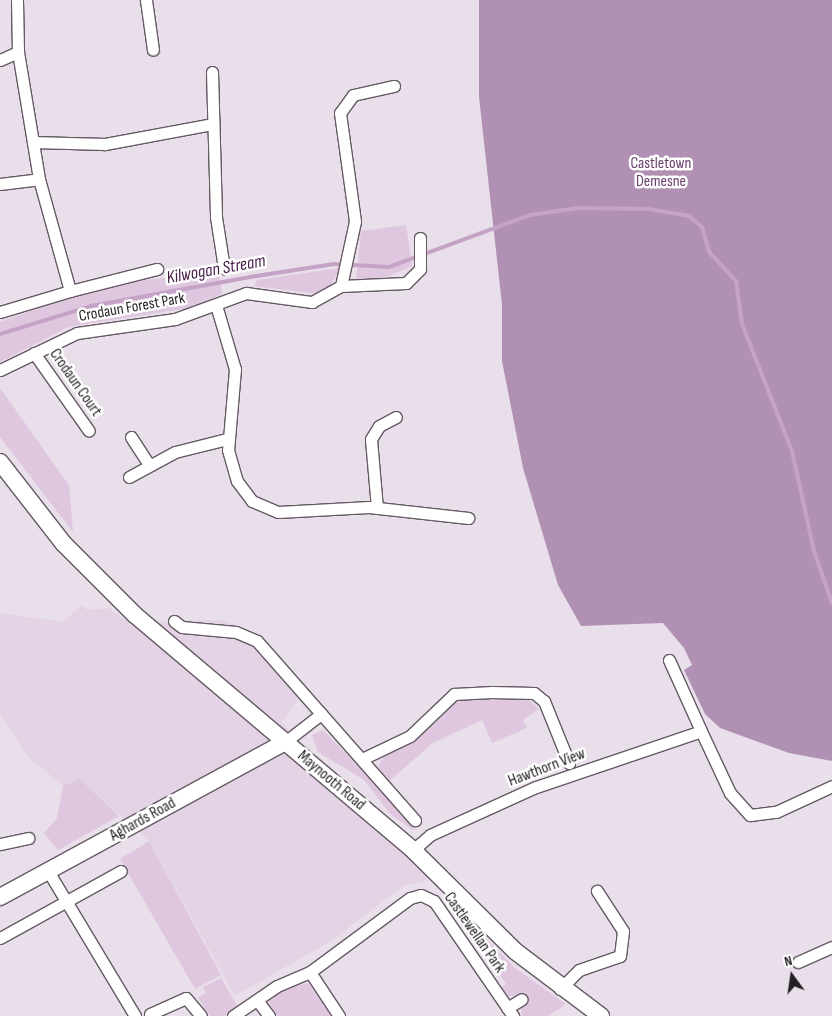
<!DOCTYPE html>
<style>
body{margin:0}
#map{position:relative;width:832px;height:1016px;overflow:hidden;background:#e9dfea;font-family:"Sofia Sans Condensed",sans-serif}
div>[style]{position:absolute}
.built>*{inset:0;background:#e3d3e4}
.green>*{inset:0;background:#dec7df}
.forest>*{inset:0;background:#b191b3}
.stream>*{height:4px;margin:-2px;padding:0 2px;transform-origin:2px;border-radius:2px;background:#c4a3c6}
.roads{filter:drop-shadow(1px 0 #645a64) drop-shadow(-1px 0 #645a64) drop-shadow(0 1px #645a64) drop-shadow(0 -1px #645a64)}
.street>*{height:11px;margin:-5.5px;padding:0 5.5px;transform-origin:5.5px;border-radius:5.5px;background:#fff}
.secondary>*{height:16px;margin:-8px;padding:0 8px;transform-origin:8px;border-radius:8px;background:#fff}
span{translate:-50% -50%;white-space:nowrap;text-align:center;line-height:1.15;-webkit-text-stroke:5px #fff;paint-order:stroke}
.park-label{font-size:16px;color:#6a3e6d}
.street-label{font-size:16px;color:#231f23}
.water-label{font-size:18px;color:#451c48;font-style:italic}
.north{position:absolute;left:767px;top:951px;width:50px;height:50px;-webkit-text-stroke:4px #fff;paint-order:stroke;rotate:346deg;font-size:14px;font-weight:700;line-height:20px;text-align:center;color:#231f23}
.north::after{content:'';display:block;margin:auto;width:18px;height:22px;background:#231f23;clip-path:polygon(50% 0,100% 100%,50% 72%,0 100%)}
</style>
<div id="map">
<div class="built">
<i style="clip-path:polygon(82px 605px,87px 610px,109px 608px,128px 622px,220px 620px,241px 627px,301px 696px,282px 722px,321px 771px,442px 877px,403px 886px,331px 941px,235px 996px,149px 841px,80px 779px,63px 786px,27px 756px,0 714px,0 613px,63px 622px)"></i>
</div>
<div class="green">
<i style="clip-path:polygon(406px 225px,412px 266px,383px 279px,356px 279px,361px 231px)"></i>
<i style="clip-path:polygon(340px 268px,330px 287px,318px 294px,254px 286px,257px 280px)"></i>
<i style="clip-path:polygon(219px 273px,222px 294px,189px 308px,68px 327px,0 362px,0 322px,59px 301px,144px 280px)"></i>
<i style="clip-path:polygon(0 388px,69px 485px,73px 532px,0 437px)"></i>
<i style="clip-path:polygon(466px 698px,528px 699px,539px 709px,523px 720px,527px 728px,492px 743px,482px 720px,433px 743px,389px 781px,378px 767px,386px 753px,434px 723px,452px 702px)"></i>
<i style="clip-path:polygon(323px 730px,417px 826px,413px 830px,391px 815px,364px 780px,318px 752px,312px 735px)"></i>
<i style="clip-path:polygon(80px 779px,119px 816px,58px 850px,44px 833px,57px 818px,63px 786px)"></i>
<i style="clip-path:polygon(149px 841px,221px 975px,195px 989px,120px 859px)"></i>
<i style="clip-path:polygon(482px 934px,515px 968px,566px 1004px,548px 1016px,522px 1016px,521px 1006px,529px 1001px,523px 993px,507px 997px,501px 988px,506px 984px,484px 952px,479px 938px)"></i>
<i style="clip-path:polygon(221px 978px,238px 1007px,225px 1016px,210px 1016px,198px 997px,206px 993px,203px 987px)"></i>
<i style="clip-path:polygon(308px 983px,332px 1016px,276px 1016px,268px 1000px,283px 989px)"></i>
</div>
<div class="forest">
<i style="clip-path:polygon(479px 0,832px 0,832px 761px,789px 753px,720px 728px,705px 714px,684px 670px,692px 665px,684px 648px,663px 623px,581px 626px,558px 585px,523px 468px,502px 361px,502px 305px,479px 97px)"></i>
</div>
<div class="stream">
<i style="left:0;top:334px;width:95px;rotate:-17.1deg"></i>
<i style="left:91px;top:306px;width:162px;rotate:-10.3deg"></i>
<i style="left:250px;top:277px;width:85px;rotate:-8.8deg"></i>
<i style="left:334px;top:264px;width:55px;rotate:3.1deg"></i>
<i style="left:389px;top:267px;width:150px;rotate:-20.2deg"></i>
<i style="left:530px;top:215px;width:49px;rotate:-8.1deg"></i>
<i style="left:579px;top:208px;width:70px;rotate:0.8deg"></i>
<i style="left:649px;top:209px;width:41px;rotate:9.9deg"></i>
<i style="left:689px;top:216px;width:17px;rotate:40deg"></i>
<i style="left:702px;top:227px;width:26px;rotate:74deg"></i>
<i style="left:709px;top:252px;width:40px;rotate:47deg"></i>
<i style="left:736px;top:281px;width:43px;rotate:82.1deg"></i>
<i style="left:742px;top:324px;width:136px;rotate:68.5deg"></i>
<i style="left:792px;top:451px;width:102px;rotate:77.6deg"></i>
<i style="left:814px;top:551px;width:55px;rotate:70.9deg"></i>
</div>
<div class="roads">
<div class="street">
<i style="left:17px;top:0;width:52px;rotate:88.9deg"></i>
<i style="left:18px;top:52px;width:129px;rotate:80.6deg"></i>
<i style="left:39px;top:179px;width:116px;rotate:74.5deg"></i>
<i style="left:70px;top:291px;width:90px;rotate:-14.2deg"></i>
<i style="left:146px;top:0;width:50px;rotate:82deg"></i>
<i style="left:0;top:60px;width:20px;rotate:-24deg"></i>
<i style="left:212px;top:72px;width:145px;rotate:88.4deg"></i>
<i style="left:216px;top:217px;width:52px;rotate:81.1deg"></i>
<i style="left:33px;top:142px;width:72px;rotate:1.6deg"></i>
<i style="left:105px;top:144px;width:110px;rotate:-10.5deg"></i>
<i style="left:0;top:184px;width:39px;rotate:-7deg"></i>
<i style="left:341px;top:286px;width:66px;rotate:-77.8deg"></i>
<i style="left:355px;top:221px;width:109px;rotate:-97.9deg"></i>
<i style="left:340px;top:113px;width:22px;rotate:-54deg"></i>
<i style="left:353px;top:95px;width:42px;rotate:-12.4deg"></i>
<i style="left:216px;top:305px;width:67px;rotate:73.5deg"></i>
<i style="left:235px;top:369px;width:81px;rotate:94.9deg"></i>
<i style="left:228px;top:450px;width:32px;rotate:74deg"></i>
<i style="left:237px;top:481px;width:25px;rotate:53deg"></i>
<i style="left:252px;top:501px;width:28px;rotate:23deg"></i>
<i style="left:278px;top:512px;width:91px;rotate:-3.1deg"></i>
<i style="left:369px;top:507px;width:100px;rotate:6.3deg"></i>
<i style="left:0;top:312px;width:73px;rotate:-16.7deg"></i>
<i style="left:34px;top:353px;width:95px;rotate:54.8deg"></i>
<i style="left:0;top:370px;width:85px;rotate:-25.7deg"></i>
<i style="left:77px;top:333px;width:99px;rotate:-8.1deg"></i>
<i style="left:175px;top:319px;width:76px;rotate:-20.1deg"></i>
<i style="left:246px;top:293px;width:67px;rotate:7.8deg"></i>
<i style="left:312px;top:302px;width:33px;rotate:-29deg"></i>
<i style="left:341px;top:286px;width:65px;rotate:-2.6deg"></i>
<i style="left:406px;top:283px;width:20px;rotate:-45deg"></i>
<i style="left:420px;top:269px;width:31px;rotate:-90deg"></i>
<i style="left:131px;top:437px;width:31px;rotate:57deg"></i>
<i style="left:129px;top:477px;width:52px;rotate:-28.5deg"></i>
<i style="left:175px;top:452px;width:54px;rotate:-14deg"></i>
<i style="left:377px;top:508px;width:69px;rotate:-95deg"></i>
<i style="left:371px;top:439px;width:15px;rotate:-58deg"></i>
<i style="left:379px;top:426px;width:19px;rotate:-28deg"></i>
<i style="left:174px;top:621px;width:10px;rotate:37deg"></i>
<i style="left:182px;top:627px;width:54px;rotate:5.3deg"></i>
<i style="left:236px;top:632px;width:23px;rotate:23deg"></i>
<i style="left:257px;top:641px;width:239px;rotate:48.6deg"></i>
<i style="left:669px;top:660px;width:78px;rotate:65.7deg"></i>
<i style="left:285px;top:742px;width:46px;rotate:-37.9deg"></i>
<i style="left:362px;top:759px;width:53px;rotate:-25.6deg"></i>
<i style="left:410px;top:736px;width:61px;rotate:-43.7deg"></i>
<i style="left:454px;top:694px;width:38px;rotate:-3deg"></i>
<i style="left:492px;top:692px;width:42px;rotate:1.4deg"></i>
<i style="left:534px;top:693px;width:13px;rotate:39deg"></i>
<i style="left:544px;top:701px;width:67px;rotate:68deg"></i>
<i style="left:0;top:844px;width:29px;rotate:-12deg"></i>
<i style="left:413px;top:850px;width:23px;rotate:-41deg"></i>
<i style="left:430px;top:835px;width:116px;rotate:-24.4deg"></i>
<i style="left:536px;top:787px;width:174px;rotate:-18.7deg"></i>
<i style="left:701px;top:731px;width:68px;rotate:64.9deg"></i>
<i style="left:730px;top:793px;width:30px;rotate:48deg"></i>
<i style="left:750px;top:815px;width:26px;rotate:-7deg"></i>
<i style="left:776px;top:812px;width:62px;rotate:-24.9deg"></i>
<i style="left:48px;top:871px;width:169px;rotate:59deg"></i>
<i style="left:0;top:938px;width:138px;rotate:-29deg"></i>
<i style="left:798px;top:962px;width:37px;rotate:-24deg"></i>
<i style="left:310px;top:972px;width:53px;rotate:56.6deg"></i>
<i style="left:560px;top:989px;width:27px;rotate:-45deg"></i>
<i style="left:579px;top:970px;width:43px;rotate:-18.9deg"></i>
<i style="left:620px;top:956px;width:25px;rotate:-83deg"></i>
<i style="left:623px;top:931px;width:48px;rotate:-123deg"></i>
<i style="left:257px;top:1000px;width:20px;rotate:53deg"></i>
<i style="left:507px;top:1008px;width:17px;rotate:-31deg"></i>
<i style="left:150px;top:1014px;width:39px;rotate:-24deg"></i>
<i style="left:186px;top:998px;width:23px;rotate:50deg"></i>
<i style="left:233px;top:1016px;width:53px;rotate:-34.3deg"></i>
<i style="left:277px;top:986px;width:36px;rotate:-23deg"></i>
<i style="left:310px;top:972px;width:124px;rotate:-36.5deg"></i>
<i style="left:410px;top:898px;width:11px;rotate:-15deg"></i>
<i style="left:421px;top:895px;width:14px;rotate:25deg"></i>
<i style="left:434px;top:901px;width:140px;rotate:55.5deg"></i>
</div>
<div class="secondary">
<i style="left:0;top:462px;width:103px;rotate:52.1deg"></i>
<i style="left:63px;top:543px;width:102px;rotate:45deg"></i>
<i style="left:135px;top:615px;width:364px;rotate:40.2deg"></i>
<i style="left:413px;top:850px;width:144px;rotate:44.7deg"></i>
<i style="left:515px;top:951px;width:108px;rotate:37.1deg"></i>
<i style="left:0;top:897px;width:324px;rotate:-28.5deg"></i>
</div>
</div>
<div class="park-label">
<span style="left:661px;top:173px">Castletown<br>Demesne</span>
</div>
<div class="street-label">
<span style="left:132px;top:308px;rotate:-10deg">Crodaun Forest Park</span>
<span style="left:75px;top:383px;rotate:55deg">Crodaun Court</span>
<span style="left:547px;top:768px;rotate:-21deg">Hawthorn View</span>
<span style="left:331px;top:781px;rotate:40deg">Maynooth Road</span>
<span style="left:143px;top:820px;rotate:-29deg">Aghards Road</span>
<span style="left:474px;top:933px;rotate:55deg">Castlewellan Park</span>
</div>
<div class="water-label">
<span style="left:216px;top:270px;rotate:-10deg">Kilwogan Stream</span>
</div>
<div class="north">N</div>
</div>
